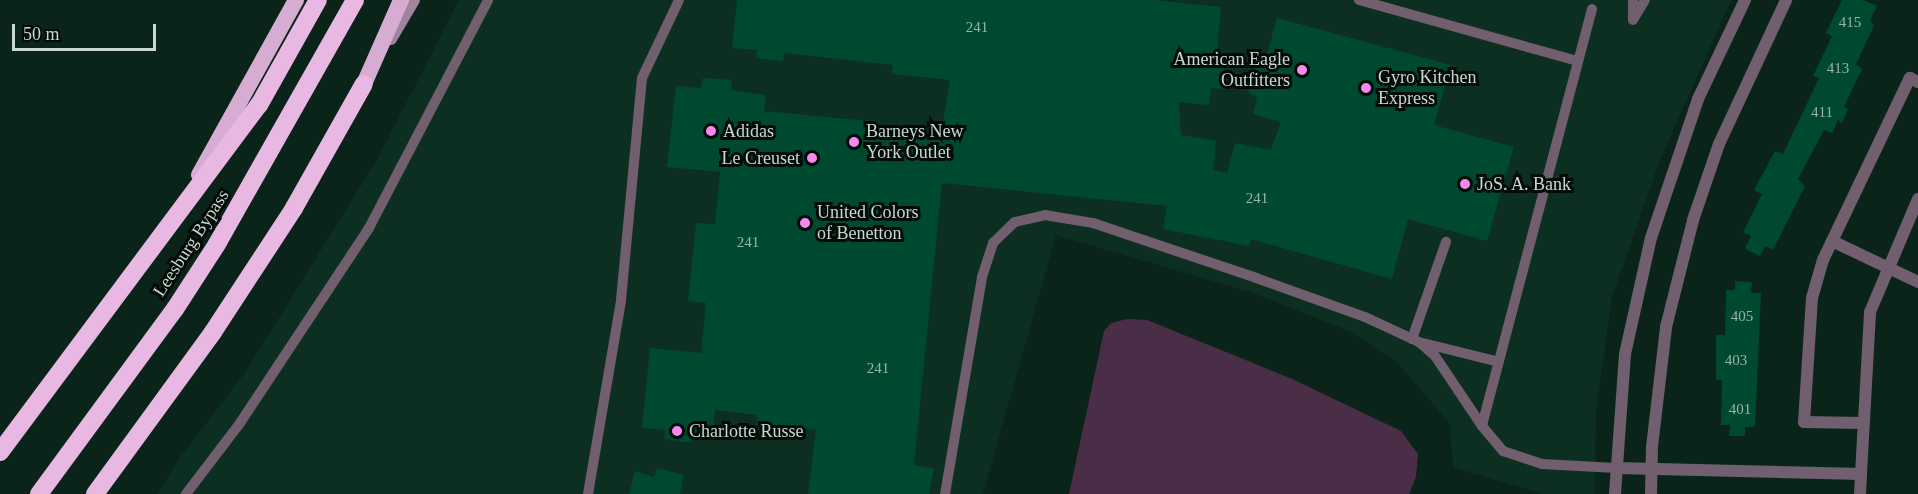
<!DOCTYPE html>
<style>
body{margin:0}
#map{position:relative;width:1918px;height:494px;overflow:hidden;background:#0a2419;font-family:"Times New Roman",serif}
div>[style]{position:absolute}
.built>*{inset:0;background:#0c2f22}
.green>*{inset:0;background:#4a2e48}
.building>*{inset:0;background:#004931}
.service>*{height:10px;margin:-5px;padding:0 5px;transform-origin:5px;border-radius:5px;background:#715e6f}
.minor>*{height:12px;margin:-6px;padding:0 6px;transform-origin:6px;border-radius:6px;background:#715e6f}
.tertiary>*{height:12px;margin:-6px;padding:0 6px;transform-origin:6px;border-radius:6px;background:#715e6f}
.secondary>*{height:12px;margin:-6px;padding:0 6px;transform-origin:6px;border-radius:6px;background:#a1839e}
.trunk>*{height:16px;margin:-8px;padding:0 8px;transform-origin:8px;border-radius:8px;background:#d7acd2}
.motorway>*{height:18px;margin:-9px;padding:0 9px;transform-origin:9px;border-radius:9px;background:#e8b8e3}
.dots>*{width:16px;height:16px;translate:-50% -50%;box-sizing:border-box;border:3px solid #030b06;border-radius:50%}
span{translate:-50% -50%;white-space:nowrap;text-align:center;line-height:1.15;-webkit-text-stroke:6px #030b06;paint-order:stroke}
.number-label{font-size:15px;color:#97b4a8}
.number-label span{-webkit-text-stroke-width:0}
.poi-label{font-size:18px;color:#c9d8d0}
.right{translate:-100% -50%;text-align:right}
.left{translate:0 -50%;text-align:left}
.street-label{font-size:18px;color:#c9d8d0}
.scale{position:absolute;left:12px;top:24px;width:144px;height:27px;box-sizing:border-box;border:3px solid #c9d8d0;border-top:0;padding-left:8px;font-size:18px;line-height:21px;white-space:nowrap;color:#c9d8d0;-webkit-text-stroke:4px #030b06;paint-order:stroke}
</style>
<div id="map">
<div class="built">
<i style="clip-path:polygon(459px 0,1731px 0,1660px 160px,1612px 297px,1596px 410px,1595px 494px,1543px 494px,1453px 467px,1450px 424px,1396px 361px,1352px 332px,1253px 293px,1056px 235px,983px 494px,158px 494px,178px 460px,244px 374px,377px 160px)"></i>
</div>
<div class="green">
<i style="clip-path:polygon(1127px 319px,1147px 320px,1292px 379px,1401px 431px,1418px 454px,1416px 477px,1409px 494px,1069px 494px,1104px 331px,1111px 323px)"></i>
</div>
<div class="building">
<i style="clip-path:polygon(737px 0,1154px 0,1221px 7px,1217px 52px,1226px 53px,1222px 89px,1211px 88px,1209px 105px,1179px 102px,1181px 135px,1216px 141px,1213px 170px,1227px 173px,1235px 143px,1271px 150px,1281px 122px,1253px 114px,1257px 97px,1248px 93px,1257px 59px,1265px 61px,1277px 18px,1451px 65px,1434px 125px,1514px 147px,1487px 241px,1408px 219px,1392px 279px,1251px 239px,1249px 246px,1163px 229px,1167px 206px,942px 183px,914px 465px,934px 469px,929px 494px,808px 494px,816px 430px,757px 424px,758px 415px,715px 410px,712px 435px,693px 433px,691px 443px,664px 439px,665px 430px,642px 428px,650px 348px,701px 353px,706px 303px,688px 301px,696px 223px,715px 224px,720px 172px,667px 167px,676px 86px,701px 88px,703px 78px,732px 80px,731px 90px,766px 95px,764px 111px,879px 122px,878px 132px,940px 138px,950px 80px,892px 74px,893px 65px,784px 53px,783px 61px,756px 58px,757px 50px,732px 48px)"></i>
<i style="clip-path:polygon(1842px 0,1863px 0,1877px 6px,1870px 20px,1874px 26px,1856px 64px,1862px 69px,1844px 107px,1848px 109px,1842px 123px,1838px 120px,1832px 133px,1824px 130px,1798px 179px,1805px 186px,1773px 250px,1765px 246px,1760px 256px,1745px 249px,1751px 236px,1743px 232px,1762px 194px,1754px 190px,1775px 151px,1783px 154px,1819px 78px,1813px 76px,1832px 36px,1826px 33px)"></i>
<i style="clip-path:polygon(1735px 281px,1752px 282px,1751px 293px,1761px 293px,1755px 427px,1745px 427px,1745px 436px,1729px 436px,1730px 425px,1721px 425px,1722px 380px,1716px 380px,1716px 335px,1725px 335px,1726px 290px,1735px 290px)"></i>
<i style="clip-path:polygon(657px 468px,684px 475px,680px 494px,629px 494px,635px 471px,654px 477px)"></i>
</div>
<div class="service">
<i style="left:1359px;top:0;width:227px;rotate:15.6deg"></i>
<i style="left:1592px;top:9px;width:431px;rotate:104.8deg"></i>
<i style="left:1482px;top:426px;width:33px;rotate:50deg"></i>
<i style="left:1503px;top:451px;width:41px;rotate:18.4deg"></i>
<i style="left:1542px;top:464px;width:74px;rotate:3.1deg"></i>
<i style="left:1633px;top:19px;width:19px;rotate:-90deg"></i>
<i style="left:1633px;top:20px;width:23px;rotate:-59deg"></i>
<i style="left:1412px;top:339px;width:103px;rotate:-70.7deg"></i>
<i style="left:1423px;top:343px;width:78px;rotate:14deg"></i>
<i style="left:186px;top:494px;width:89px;rotate:-52.7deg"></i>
<i style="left:240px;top:423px;width:234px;rotate:-56.5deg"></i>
<i style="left:369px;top:228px;width:257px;rotate:-62.4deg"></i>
<i style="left:588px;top:494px;width:197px;rotate:-80.3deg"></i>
<i style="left:621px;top:300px;width:223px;rotate:-84.6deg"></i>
<i style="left:642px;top:78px;width:86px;rotate:-64.6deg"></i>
<i style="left:945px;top:494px;width:220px;rotate:-80.3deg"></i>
<i style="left:982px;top:277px;width:36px;rotate:-72deg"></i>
<i style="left:993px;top:243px;width:30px;rotate:-44deg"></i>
<i style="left:1015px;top:222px;width:31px;rotate:-13deg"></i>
<i style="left:1045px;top:215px;width:49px;rotate:9.5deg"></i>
<i style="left:1093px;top:223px;width:172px;rotate:18.6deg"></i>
<i style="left:1256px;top:278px;width:116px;rotate:19.7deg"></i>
<i style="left:1365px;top:317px;width:60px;rotate:24.8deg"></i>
<i style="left:1419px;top:342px;width:21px;rotate:41deg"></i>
<i style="left:1435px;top:356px;width:84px;rotate:56.1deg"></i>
</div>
<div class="minor">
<i style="left:1832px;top:241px;width:95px;rotate:25.5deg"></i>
<i style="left:1862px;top:423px;width:58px;rotate:-179deg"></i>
<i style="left:1804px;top:422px;width:124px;rotate:-86.3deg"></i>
<i style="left:1812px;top:298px;width:40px;rotate:-74deg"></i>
<i style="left:1823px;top:260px;width:202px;rotate:-64.5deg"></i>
<i style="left:1910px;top:78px;width:9px;rotate:27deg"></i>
<i style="left:1616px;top:468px;width:245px;rotate:1.4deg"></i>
<i style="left:1861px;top:474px;width:162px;rotate:-86.8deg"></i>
<i style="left:1870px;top:312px;width:123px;rotate:-67deg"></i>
<i style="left:1860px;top:494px;width:20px;rotate:-87deg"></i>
</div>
<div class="tertiary">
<i style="left:1615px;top:494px;width:140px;rotate:-85.9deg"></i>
<i style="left:1625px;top:354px;width:119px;rotate:-77.4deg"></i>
<i style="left:1651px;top:238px;width:147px;rotate:-71.3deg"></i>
<i style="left:1698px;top:99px;width:110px;rotate:-64.6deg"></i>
<i style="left:1651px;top:494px;width:47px;rotate:-88.8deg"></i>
<i style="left:1652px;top:447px;width:121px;rotate:-83.3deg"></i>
<i style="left:1666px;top:327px;width:110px;rotate:-75.8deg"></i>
<i style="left:1693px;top:220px;width:80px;rotate:-71.1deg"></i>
<i style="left:1719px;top:144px;width:159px;rotate:-65deg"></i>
</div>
<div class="secondary">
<i style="left:391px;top:39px;width:45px;rotate:-59.5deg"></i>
</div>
<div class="trunk">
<i style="left:364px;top:84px;width:92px;rotate:-66.2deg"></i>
<i style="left:199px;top:175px;width:200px;rotate:-61deg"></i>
</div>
<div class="motorway">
<i style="left:0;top:452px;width:433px;rotate:-53.3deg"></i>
<i style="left:259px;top:105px;width:120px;rotate:-60.7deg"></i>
<i style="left:39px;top:494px;width:230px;rotate:-53.7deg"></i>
<i style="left:175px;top:309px;width:77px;rotate:-57.1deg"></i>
<i style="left:217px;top:244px;width:280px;rotate:-60.5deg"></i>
<i style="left:95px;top:494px;width:200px;rotate:-53.9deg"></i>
<i style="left:213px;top:332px;width:148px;rotate:-56.8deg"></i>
<i style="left:294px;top:208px;width:142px;rotate:-60.6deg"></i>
</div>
<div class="dots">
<i style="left:1302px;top:70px;background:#f689ee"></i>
<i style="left:1366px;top:88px;background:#f689ee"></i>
<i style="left:711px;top:131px;background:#f689ee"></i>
<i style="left:854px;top:142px;background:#f689ee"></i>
<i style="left:812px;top:158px;background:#f689ee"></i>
<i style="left:1465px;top:184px;background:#f689ee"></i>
<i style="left:805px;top:223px;background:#f689ee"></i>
<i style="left:677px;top:431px;background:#f689ee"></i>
</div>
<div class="number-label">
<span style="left:1850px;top:23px">415</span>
<span style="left:977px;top:28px">241</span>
<span style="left:1838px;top:69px">413</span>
<span style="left:1822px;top:113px">411</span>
<span style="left:1257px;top:199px">241</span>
<span style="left:748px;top:243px">241</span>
<span style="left:1742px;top:317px">405</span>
<span style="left:1736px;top:361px">403</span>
<span style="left:878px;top:369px">241</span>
<span style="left:1740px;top:410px">401</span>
</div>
<div class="poi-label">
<span class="right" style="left:1290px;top:70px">American Eagle<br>Outfitters</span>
<span class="left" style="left:1378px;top:88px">Gyro Kitchen<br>Express</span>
<span class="left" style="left:723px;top:131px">Adidas</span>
<span class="left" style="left:866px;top:142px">Barneys New<br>York Outlet</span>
<span class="right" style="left:800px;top:158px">Le Creuset</span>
<span class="left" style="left:1477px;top:184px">JoS. A. Bank</span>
<span class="left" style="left:817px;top:223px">United Colors<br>of Benetton</span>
<span class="left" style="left:689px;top:431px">Charlotte Russe</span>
</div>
<div class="street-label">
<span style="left:191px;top:243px;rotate:-57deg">Leesburg Bypass</span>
</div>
<div class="scale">50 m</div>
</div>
